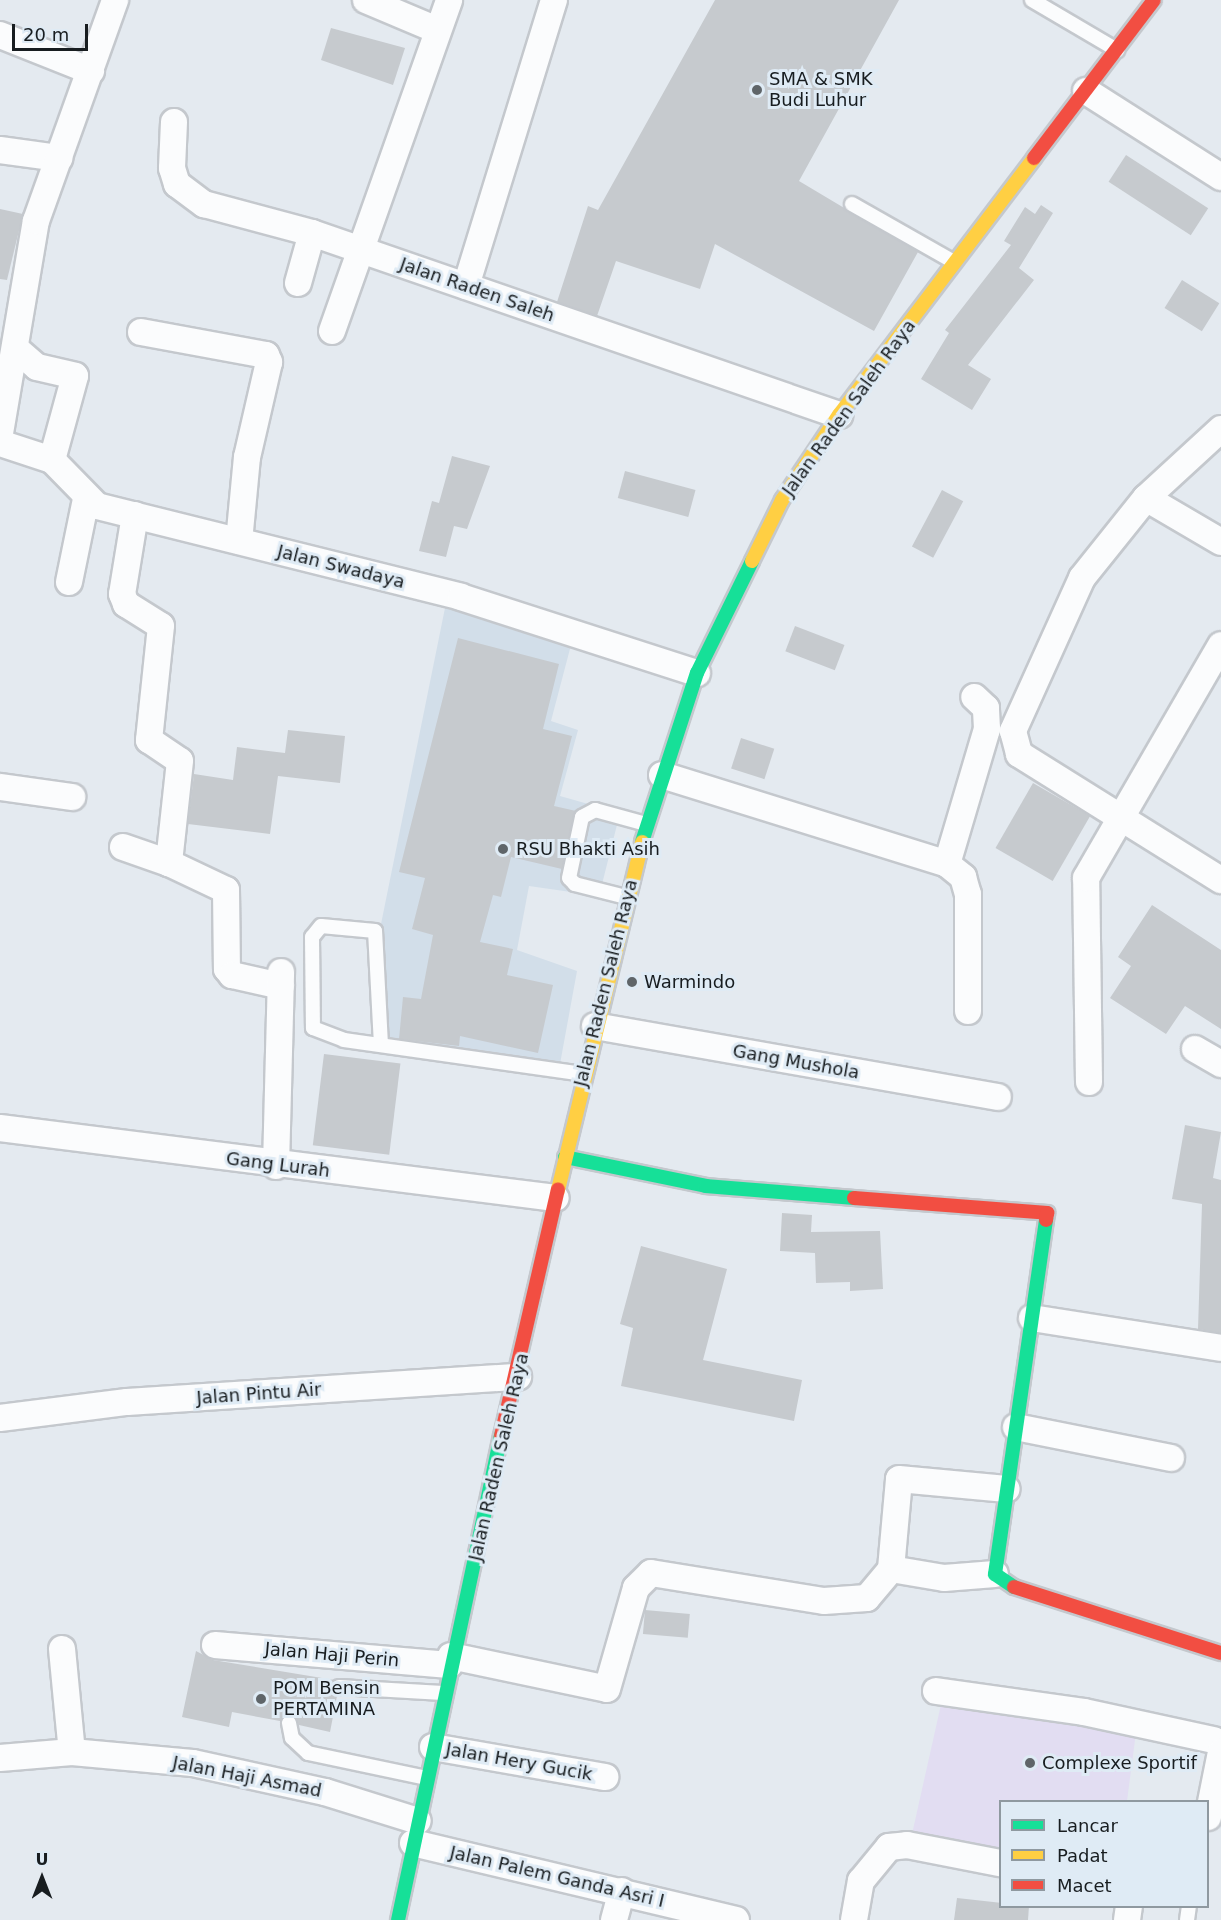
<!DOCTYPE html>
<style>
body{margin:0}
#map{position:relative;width:1221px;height:1920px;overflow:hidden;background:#e4eaf0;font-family:"DejaVu Sans",sans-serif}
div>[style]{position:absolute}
.built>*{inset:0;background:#d2dee9}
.green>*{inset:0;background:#e2ddf2}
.building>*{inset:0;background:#c6cace;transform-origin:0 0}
.roads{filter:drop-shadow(2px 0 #c4c8cd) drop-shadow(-2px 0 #c4c8cd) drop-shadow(0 2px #c4c8cd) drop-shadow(0 -2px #c4c8cd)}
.lane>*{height:14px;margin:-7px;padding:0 7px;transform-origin:7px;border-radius:7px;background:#fbfcfd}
.street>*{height:26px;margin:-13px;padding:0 13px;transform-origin:13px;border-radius:13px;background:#fbfcfd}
.fast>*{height:14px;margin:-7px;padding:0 7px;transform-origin:7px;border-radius:7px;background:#16e098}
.slow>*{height:14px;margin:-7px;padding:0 7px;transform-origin:7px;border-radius:7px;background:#ffcf43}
.jam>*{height:14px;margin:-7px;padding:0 7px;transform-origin:7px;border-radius:7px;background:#f24e42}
.dots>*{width:16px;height:16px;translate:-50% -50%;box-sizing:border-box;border:3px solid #dfebf5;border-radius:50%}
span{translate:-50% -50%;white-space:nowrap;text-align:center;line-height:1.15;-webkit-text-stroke:6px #dfebf5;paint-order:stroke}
.poi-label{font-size:18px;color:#181d20}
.left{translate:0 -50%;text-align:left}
.street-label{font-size:18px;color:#181d20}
.legend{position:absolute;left:999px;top:1800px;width:210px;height:108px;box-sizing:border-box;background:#dfebf5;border:2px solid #8f99a0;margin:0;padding:8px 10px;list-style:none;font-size:18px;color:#181d20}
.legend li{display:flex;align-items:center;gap:12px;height:30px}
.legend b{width:30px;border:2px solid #8f99a0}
.north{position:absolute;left:12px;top:1848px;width:60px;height:60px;-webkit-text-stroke:4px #dfebf5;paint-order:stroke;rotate:0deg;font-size:16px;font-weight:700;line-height:24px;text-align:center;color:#181d20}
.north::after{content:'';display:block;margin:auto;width:21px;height:27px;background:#181d20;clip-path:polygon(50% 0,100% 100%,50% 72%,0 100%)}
.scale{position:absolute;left:12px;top:24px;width:76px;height:27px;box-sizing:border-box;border:3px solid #181d20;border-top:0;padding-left:8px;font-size:18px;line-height:21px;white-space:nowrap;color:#181d20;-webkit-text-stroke:4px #dfebf5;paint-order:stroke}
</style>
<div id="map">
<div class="built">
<i style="clip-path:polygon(445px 608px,571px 645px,551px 721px,578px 730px,560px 796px,620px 813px,599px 896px,529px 886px,517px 950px,577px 971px,560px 1064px,389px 1042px,380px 929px)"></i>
</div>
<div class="green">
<i style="clip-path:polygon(942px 1700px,1137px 1725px,1127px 1801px,1000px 1802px,1000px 1855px,910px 1843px)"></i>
</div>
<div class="building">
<i style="clip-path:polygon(715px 0,899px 0,799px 181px,918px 252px,874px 331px,715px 244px,700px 289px,616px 261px,597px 316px,557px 302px,588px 206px,598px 210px)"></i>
<i style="clip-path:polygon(331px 28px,405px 48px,393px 85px,321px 60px)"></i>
<i style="left:1126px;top:155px;width:98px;height:32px;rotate:33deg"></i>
<i style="clip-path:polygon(1041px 205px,1053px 213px,1019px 268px,1034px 280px,968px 365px,991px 379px,972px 410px,921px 379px,949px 333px,945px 330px,1011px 245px,1004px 241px,1025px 207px,1035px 214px)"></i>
<i style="clip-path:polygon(0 209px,23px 214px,7px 280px,0 279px)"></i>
<i style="left:1182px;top:280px;width:44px;height:33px;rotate:32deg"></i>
<i style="clip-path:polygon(452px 456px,490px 466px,467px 529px,454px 526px,446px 557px,419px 551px,432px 501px,439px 503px)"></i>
<i style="left:625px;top:471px;width:73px;height:28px;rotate:15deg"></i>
<i style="left:942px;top:490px;width:24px;height:64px;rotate:28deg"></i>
<i style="left:795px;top:626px;width:53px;height:27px;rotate:21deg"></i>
<i style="clip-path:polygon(458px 638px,559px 664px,543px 729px,572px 736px,554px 806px,576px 811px,562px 869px,511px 857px,501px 897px,493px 895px,480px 942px,513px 949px,507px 975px,553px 985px,538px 1053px,460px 1036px,459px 1046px,399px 1039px,403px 997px,421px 999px,433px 935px,412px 929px,425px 878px,399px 872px)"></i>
<i style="clip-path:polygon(288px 730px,345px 736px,340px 783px,278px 776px,270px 834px,188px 824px,194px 774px,233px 780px,237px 747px,285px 753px)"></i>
<i style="left:741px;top:738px;width:35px;height:32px;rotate:18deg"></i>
<i style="left:1033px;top:783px;width:66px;height:75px;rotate:30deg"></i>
<i style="clip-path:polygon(1152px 905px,1221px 950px,1221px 1029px,1185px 1006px,1166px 1034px,1110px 998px,1131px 966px,1118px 957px)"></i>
<i style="left:324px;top:1054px;width:77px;height:92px;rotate:7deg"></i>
<i style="clip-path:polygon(1185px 1125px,1221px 1132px,1213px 1178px,1221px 1180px,1221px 1333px,1198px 1329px,1202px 1204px,1172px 1199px)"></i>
<i style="clip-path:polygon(782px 1213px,812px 1215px,811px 1232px,880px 1231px,883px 1289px,850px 1291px,850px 1282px,816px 1283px,815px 1253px,780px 1251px)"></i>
<i style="clip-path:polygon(641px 1246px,727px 1269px,703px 1360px,802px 1380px,794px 1421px,621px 1386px,633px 1328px,620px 1324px)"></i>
<i style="left:645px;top:1610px;width:45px;height:24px;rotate:5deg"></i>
<i style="clip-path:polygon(196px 1651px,213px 1660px,334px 1680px,331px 1690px,337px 1696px,330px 1732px,299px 1725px,291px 1714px,280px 1721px,232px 1712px,229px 1727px,182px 1717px)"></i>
<i style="clip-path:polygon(957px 1898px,1029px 1906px,1028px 1920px,954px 1920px)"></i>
</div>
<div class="roads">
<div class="lane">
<i style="left:1032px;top:0;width:99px;rotate:30.5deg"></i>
<i style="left:852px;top:204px;width:117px;rotate:29.6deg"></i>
<i style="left:626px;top:897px;width:53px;rotate:-165.7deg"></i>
<i style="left:575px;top:884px;width:8px;rotate:-135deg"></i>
<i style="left:569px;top:878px;width:62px;rotate:-78deg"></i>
<i style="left:582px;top:817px;width:15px;rotate:-28deg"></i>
<i style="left:595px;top:810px;width:53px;rotate:15.4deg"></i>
<i style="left:381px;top:1045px;width:114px;rotate:-93deg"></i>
<i style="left:375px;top:931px;width:54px;rotate:-174.7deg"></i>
<i style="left:321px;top:926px;width:14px;rotate:129deg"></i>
<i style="left:312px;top:937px;width:91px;rotate:89.4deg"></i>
<i style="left:313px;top:1028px;width:33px;rotate:21deg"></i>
<i style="left:344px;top:1040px;width:241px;rotate:8.1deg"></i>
<i style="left:339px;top:1687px;width:104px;rotate:3.3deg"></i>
<i style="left:289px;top:1723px;width:15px;rotate:79deg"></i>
<i style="left:292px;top:1738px;width:22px;rotate:43deg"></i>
<i style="left:308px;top:1753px;width:122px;rotate:11.9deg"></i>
<i style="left:1187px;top:1920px;width:14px;rotate:-82deg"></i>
</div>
<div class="street">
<i style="left:366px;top:0;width:77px;rotate:22.9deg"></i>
<i style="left:0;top:35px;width:98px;rotate:21.6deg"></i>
<i style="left:1086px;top:91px;width:160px;rotate:32.5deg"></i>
<i style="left:174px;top:122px;width:46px;rotate:92.5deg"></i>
<i style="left:172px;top:168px;width:17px;rotate:73deg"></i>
<i style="left:177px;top:184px;width:34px;rotate:37deg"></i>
<i style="left:204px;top:204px;width:112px;rotate:15deg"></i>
<i style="left:312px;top:233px;width:558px;rotate:19.05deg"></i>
<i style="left:0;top:150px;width:60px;rotate:7.7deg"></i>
<i style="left:298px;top:283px;width:52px;rotate:-74.4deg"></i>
<i style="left:466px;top:286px;width:299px;rotate:-72.9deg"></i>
<i style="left:332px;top:331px;width:351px;rotate:-70.5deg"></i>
<i style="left:141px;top:332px;width:127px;rotate:10.4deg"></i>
<i style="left:266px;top:355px;width:8px;rotate:67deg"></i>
<i style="left:269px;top:362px;width:98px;rotate:103deg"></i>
<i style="left:247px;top:457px;width:84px;rotate:95.4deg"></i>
<i style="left:15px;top:348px;width:29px;rotate:41deg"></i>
<i style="left:37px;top:367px;width:39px;rotate:13deg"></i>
<i style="left:75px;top:376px;width:87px;rotate:105.3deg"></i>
<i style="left:1221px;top:429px;width:102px;rotate:137.4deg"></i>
<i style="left:1146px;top:498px;width:102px;rotate:128.7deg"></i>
<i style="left:1082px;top:578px;width:168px;rotate:114.3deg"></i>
<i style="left:1013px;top:731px;width:24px;rotate:75deg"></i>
<i style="left:1019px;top:754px;width:238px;rotate:32deg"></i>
<i style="left:0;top:433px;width:215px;rotate:-80.4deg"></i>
<i style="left:36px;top:221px;width:235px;rotate:-70.3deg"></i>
<i style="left:0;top:443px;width:55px;rotate:18.1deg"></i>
<i style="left:52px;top:460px;width:64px;rotate:45.6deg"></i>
<i style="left:97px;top:506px;width:375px;rotate:14deg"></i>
<i style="left:461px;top:597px;width:248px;rotate:17.9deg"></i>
<i style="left:1146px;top:498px;width:87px;rotate:30.4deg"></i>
<i style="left:135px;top:515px;width:80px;rotate:99.3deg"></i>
<i style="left:122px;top:594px;width:11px;rotate:68deg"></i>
<i style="left:126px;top:604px;width:41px;rotate:32.2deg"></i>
<i style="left:161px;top:626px;width:115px;rotate:96deg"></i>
<i style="left:149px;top:740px;width:37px;rotate:34deg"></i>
<i style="left:180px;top:761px;width:103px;rotate:96.2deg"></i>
<i style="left:169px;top:863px;width:63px;rotate:25.3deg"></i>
<i style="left:226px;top:890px;width:79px;rotate:89.3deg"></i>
<i style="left:227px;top:969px;width:8px;rotate:50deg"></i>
<i style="left:232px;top:975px;width:50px;rotate:12.7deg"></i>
<i style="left:69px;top:582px;width:85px;rotate:-78.4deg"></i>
<i style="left:662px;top:775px;width:299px;rotate:17.3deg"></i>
<i style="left:947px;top:864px;width:141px;rotate:-73.5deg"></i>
<i style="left:987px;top:729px;width:21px;rotate:-93deg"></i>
<i style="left:986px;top:708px;width:16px;rotate:-137deg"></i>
<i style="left:0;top:787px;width:73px;rotate:7.9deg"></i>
<i style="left:123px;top:847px;width:49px;rotate:19.2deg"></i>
<i style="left:947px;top:864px;width:21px;rotate:39deg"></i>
<i style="left:963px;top:877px;width:18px;rotate:74deg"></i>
<i style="left:968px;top:894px;width:117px;rotate:90deg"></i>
<i style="left:595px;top:1026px;width:409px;rotate:10deg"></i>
<i style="left:1195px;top:1049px;width:30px;rotate:30deg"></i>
<i style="left:1089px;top:1082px;width:204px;rotate:-90.8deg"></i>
<i style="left:1086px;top:878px;width:269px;rotate:-59.9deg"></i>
<i style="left:0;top:1128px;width:560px;rotate:7.18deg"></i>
<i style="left:276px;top:1166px;width:194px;rotate:-88.5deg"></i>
<i style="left:1032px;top:1318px;width:191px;rotate:9deg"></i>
<i style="left:0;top:1418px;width:128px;rotate:-7.2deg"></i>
<i style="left:127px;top:1402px;width:392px;rotate:-3.7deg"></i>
<i style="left:1016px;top:1427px;width:158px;rotate:11.3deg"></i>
<i style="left:891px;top:1569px;width:90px;rotate:-84.9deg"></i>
<i style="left:899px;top:1479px;width:108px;rotate:5.3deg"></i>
<i style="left:215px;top:1645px;width:235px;rotate:4.9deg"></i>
<i style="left:62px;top:1649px;width:103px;rotate:84.5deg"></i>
<i style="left:451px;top:1656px;width:159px;rotate:11.9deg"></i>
<i style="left:607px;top:1689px;width:105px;rotate:-74deg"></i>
<i style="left:636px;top:1588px;width:21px;rotate:-45deg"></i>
<i style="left:651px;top:1573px;width:175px;rotate:9.2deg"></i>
<i style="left:824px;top:1601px;width:43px;rotate:-4deg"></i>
<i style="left:867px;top:1598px;width:38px;rotate:-50deg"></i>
<i style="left:891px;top:1569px;width:54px;rotate:9.6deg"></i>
<i style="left:944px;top:1578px;width:51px;rotate:-4.5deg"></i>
<i style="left:936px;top:1691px;width:149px;rotate:8.1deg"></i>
<i style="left:1084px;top:1712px;width:133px;rotate:12.2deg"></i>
<i style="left:433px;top:1747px;width:175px;rotate:9.9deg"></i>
<i style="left:0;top:1758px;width:72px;rotate:-4.8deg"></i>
<i style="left:72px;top:1752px;width:121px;rotate:5.2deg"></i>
<i style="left:193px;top:1763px;width:135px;rotate:12.4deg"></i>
<i style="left:325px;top:1792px;width:97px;rotate:17.3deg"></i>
<i style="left:1208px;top:1817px;width:66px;rotate:-78.7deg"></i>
<i style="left:413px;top:1843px;width:332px;rotate:13.4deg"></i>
<i style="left:614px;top:1920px;width:30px;rotate:-75deg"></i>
<i style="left:854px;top:1920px;width:40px;rotate:-80deg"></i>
<i style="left:861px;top:1881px;width:44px;rotate:-50.5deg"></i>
<i style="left:889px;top:1847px;width:18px;rotate:-6deg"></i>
<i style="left:907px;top:1845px;width:95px;rotate:11deg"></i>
<i style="left:1127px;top:1920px;width:14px;rotate:-82deg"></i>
</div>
<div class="fast">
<i style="left:642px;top:842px;width:178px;rotate:-72deg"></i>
<i style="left:697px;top:673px;width:125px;rotate:-63.8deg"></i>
<i style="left:565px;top:1157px;width:144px;rotate:11.6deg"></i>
<i style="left:706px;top:1186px;width:148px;rotate:4.6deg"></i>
<i style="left:1014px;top:1587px;width:23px;rotate:-146deg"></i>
<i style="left:995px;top:1574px;width:358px;rotate:-81.8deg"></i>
<i style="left:398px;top:1920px;width:495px;rotate:-78deg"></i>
</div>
<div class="slow">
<i style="left:752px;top:561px;width:68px;rotate:-63.8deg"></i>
<i style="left:782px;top:500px;width:102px;rotate:-56.2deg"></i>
<i style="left:839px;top:415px;width:323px;rotate:-52.8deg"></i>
<i style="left:558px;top:1190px;width:358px;rotate:-76.4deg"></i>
</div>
<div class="jam">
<i style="left:1034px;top:158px;width:198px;rotate:-52.8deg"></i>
<i style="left:854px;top:1198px;width:194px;rotate:4.4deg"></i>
<i style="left:1047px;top:1213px;width:7px;rotate:98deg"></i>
<i style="left:501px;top:1436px;width:253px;rotate:-77deg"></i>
<i style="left:1014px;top:1587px;width:217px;rotate:17.7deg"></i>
</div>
</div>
<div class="dots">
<i style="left:757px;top:90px;background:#5f6569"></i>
<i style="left:503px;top:849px;background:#5f6569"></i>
<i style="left:632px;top:982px;background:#5f6569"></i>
<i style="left:261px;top:1699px;background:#5f6569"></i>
<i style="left:1030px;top:1763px;background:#5f6569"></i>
</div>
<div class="poi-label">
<span class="left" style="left:769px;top:90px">SMA &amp; SMK<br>Budi Luhur</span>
<span class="left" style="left:516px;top:849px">RSU Bhakti Asih</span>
<span class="left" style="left:644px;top:982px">Warmindo</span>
<span class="left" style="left:273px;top:1699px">POM Bensin<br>PERTAMINA</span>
<span class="left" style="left:1042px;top:1763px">Complexe Sportif</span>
</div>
<div class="street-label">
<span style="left:477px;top:290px;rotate:19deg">Jalan Raden Saleh</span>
<span style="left:849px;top:408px;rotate:-54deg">Jalan Raden Saleh Raya</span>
<span style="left:341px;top:567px;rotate:14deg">Jalan Swadaya</span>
<span style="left:606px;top:983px;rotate:-76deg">Jalan Raden Saleh Raya</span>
<span style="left:796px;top:1062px;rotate:10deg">Gang Mushola</span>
<span style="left:278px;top:1165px;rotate:7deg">Gang Lurah</span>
<span style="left:259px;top:1394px;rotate:-4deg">Jalan Pintu Air</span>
<span style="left:499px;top:1457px;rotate:-77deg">Jalan Raden Saleh Raya</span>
<span style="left:332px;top:1655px;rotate:5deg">Jalan Haji Perin</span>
<span style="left:519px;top:1762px;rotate:10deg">Jalan Hery Gucik</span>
<span style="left:247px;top:1777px;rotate:11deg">Jalan Haji Asmad</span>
<span style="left:557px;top:1877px;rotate:13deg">Jalan Palem Ganda Asri I</span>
</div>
<ul class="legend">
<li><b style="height:8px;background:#16e098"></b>Lancar</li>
<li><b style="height:8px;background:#ffcf43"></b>Padat</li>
<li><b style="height:8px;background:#f24e42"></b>Macet</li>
</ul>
<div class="north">U</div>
<div class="scale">20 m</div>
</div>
